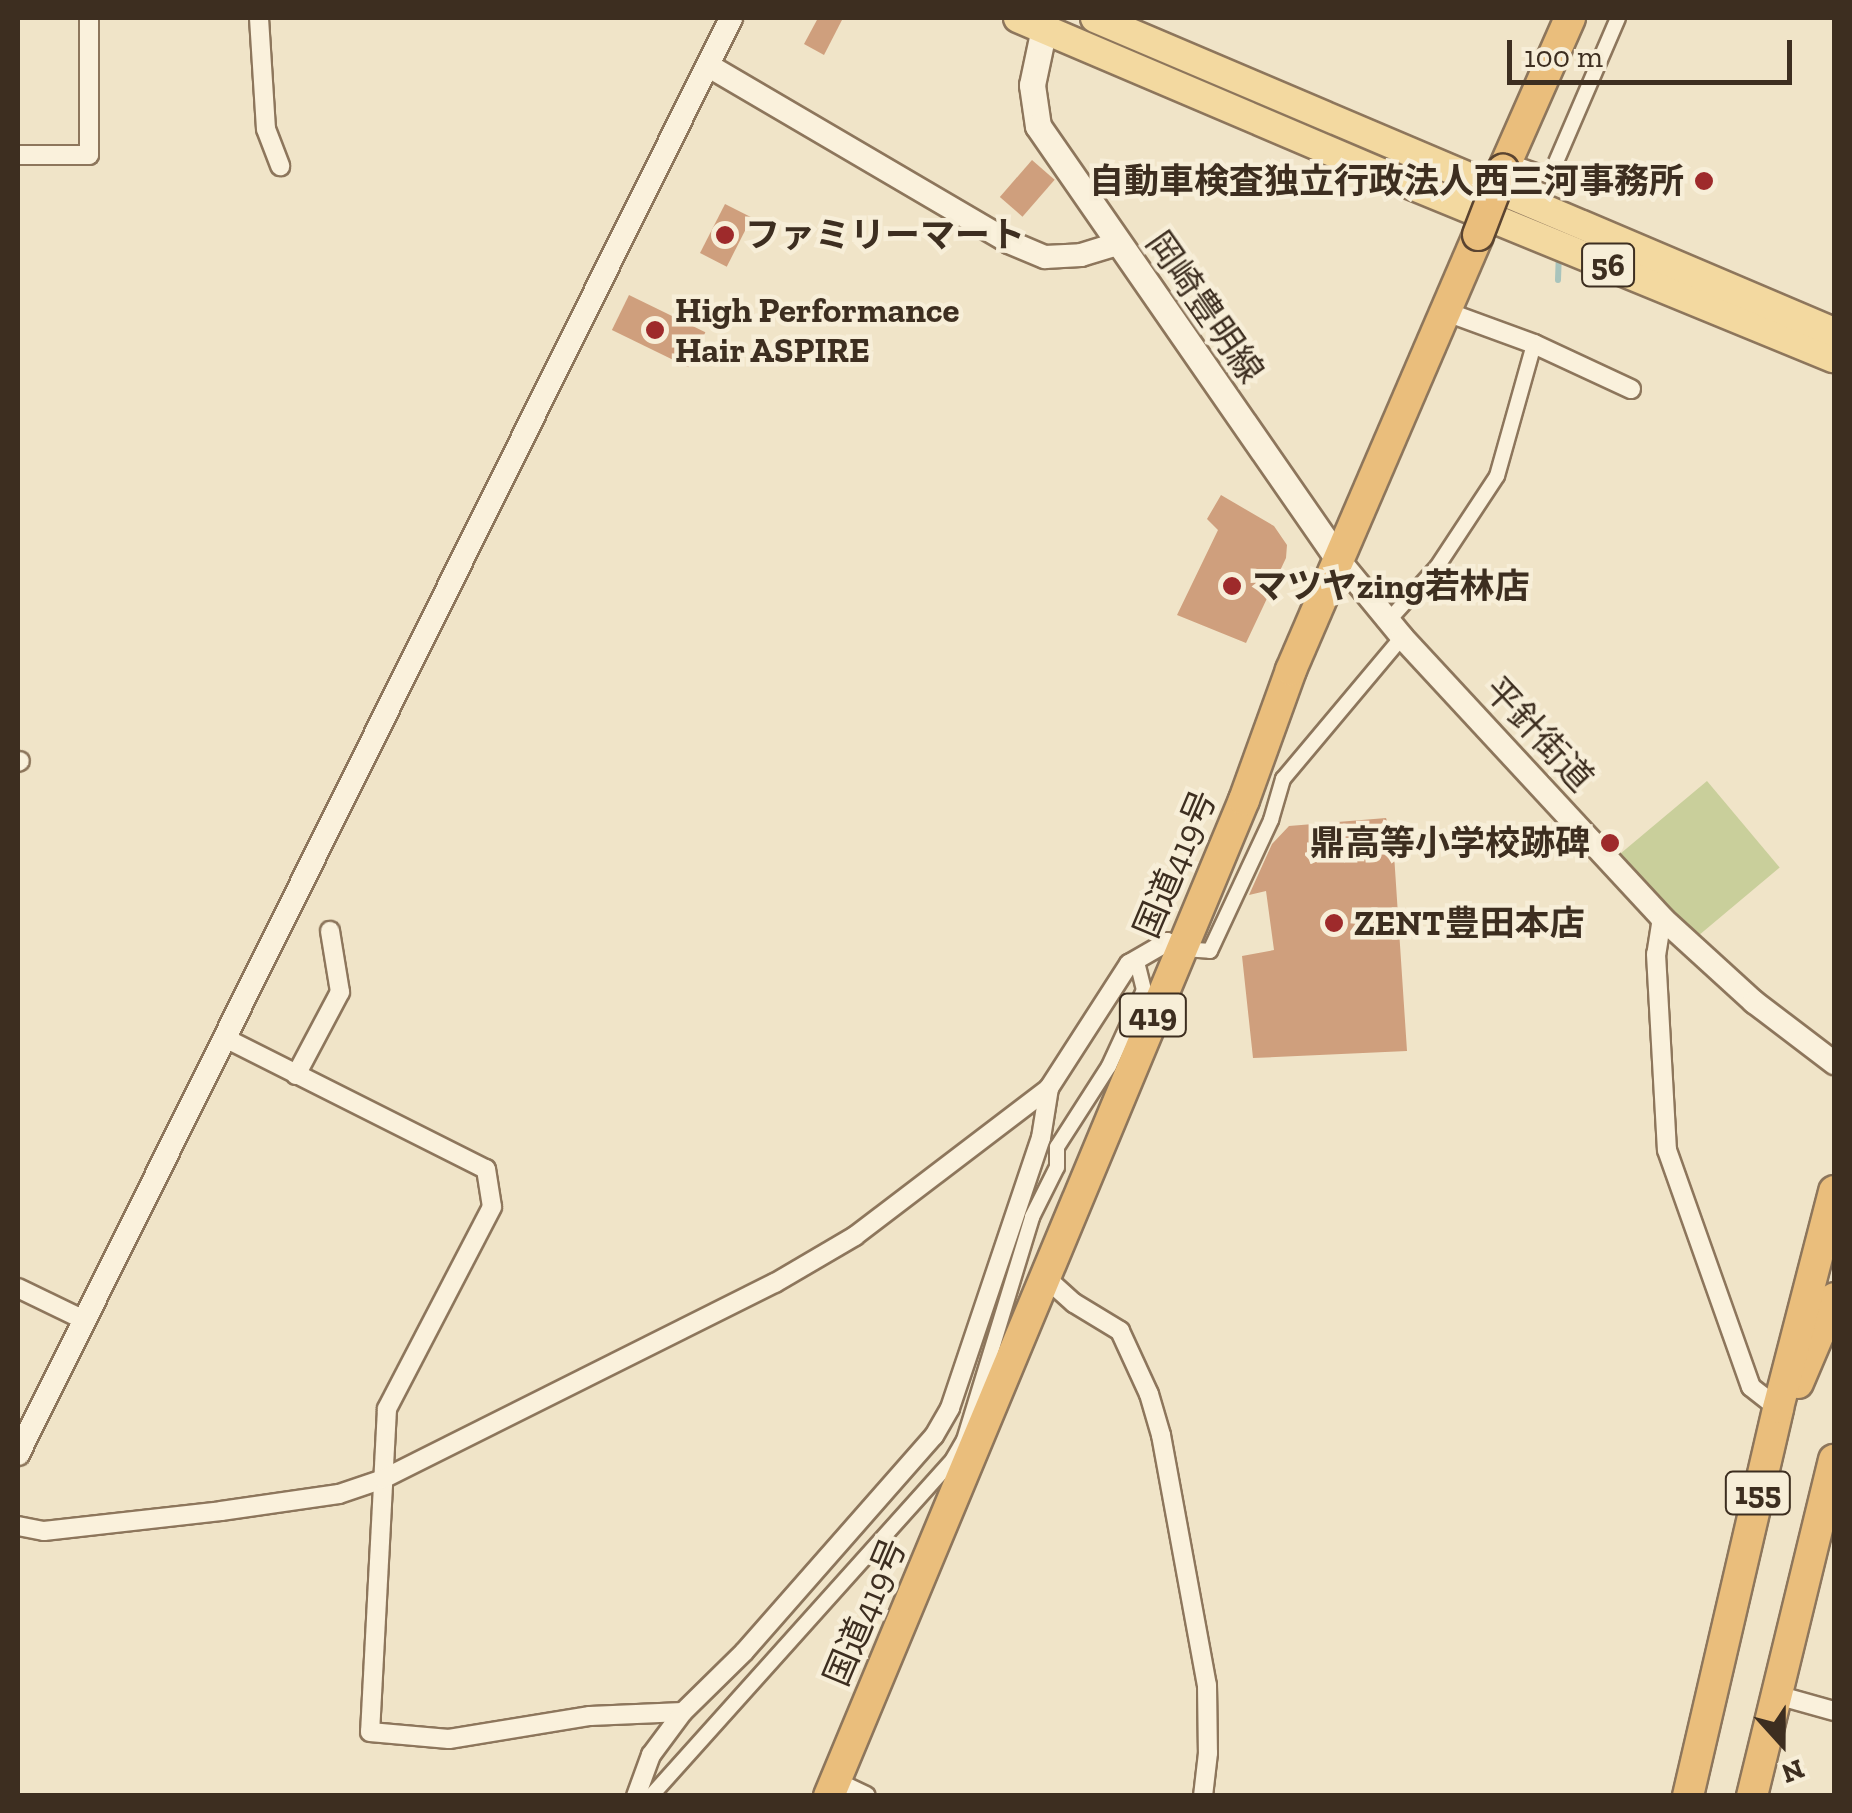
<!DOCTYPE html>
<meta charset="utf-8">
<style>
body{margin:0}
#map{position:relative;width:1852px;height:1813px;overflow:hidden;background:#f0e4c8;font-family:"Zilla Slab","Noto Sans JP",serif}
div>[style]{position:absolute}
.green>*{inset:0;background:#c9cf9b;transform-origin:0 0}
.stream>*{height:6px;margin:-3px;padding:0 3px;transform-origin:3px;border-radius:3px;background:#a9c4bc}
.building>*{inset:0;background:#cf9f7d;transform-origin:0 0}
.roads{filter:drop-shadow(2px 0 #8d765c) drop-shadow(-2px 0 #8d765c) drop-shadow(0 2px #8d765c) drop-shadow(0 -2px #8d765c)}
.pedestrian>*{height:14px;margin:-7px;padding:0 7px;transform-origin:7px;border-radius:7px;background:#faf1dc}
.minor>*{height:18px;margin:-9px;padding:0 9px;transform-origin:9px;border-radius:9px;background:#faf1dc}
.tertiary>*{height:22px;margin:-11px;padding:0 11px;transform-origin:11px;border-radius:11px;background:#faf1dc}
.secondary>*{height:25px;margin:-12.5px;padding:0 12.5px;transform-origin:12.5px;border-radius:12.5px;background:#faf1dc}
.primary>*{height:28px;margin:-14px;padding:0 14px;transform-origin:14px;border-radius:14px;background:#f3d9a0}
.trunk>*{height:30px;margin:-15px;padding:0 15px;transform-origin:15px;border-radius:15px;background:#eabe7c}
.bridges{filter:drop-shadow(2px 0 #5b4430) drop-shadow(-2px 0 #5b4430) drop-shadow(0 2px #5b4430) drop-shadow(0 -2px #5b4430)}
.trunk-bridge>*{height:30px;margin:-15px;padding:0 15px;transform-origin:15px;border-radius:15px;background:#eabe7c}
.dots>*{width:28px;height:28px;translate:-50% -50%;box-sizing:border-box;border:5px solid #f7eed8;border-radius:50%}
span{translate:-50% -50%;white-space:nowrap;text-align:center;line-height:1.15;-webkit-text-stroke:9px #f7eed8;paint-order:stroke}
.shield-label span{padding:2px 8px;background:#f7eed8;border:2px solid;border-radius:8px;-webkit-text-stroke-width:0}
.shield-label{font-size:32px;color:#3d2e20;font-weight:700}
.poi-label{font-size:35px;color:#3d2e20;font-weight:700}
.right{translate:-100% -50%;text-align:right}
.left{translate:0 -50%;text-align:left}
.street-label{font-size:35px;color:#3d2e20}
.frame{position:absolute;inset:0;border:20px solid #3d2e20;pointer-events:none}
.north{position:absolute;left:1732px;top:1693px;width:100px;height:100px;-webkit-text-stroke:8px #f7eed8;paint-order:stroke;rotate:159deg;font-size:28px;font-weight:700;line-height:40px;text-align:center;color:#3d2e20}
.north::after{content:'';display:block;margin:auto;width:35px;height:45px;background:#3d2e20;clip-path:polygon(50% 0,100% 100%,50% 72%,0 100%)}
.scale{position:absolute;left:1507px;top:40px;width:285px;height:45px;box-sizing:border-box;border:5px solid #3d2e20;border-top:0;padding-left:12px;font-size:30px;line-height:35px;white-space:nowrap;color:#3d2e20;-webkit-text-stroke:8px #f7eed8;paint-order:stroke}
</style>
<div id="map">
<div class="green">
<i style="left:1707px;top:781px;width:113px;height:121px;rotate:50deg"></i>
</div>
<div class="stream">
<i style="left:1558px;top:280px;width:24px;rotate:-88deg"></i>
</div>
<div class="building">
<i style="clip-path:polygon(818px 18px,843px 18px,824px 55px,804px 44px)"></i>
<i style="left:1032px;top:160px;width:30px;height:49px;rotate:41deg"></i>
<i style="left:725px;top:204px;width:30px;height:55px;rotate:27deg"></i>
<i style="left:629px;top:295px;width:85px;height:39px;rotate:26deg"></i>
<i style="clip-path:polygon(1221px 495px,1274px 526px,1287px 545px,1286px 558px,1246px 643px,1177px 615px,1218px 530px,1207px 519px)"></i>
<i style="clip-path:polygon(1386px 818px,1393px 839px,1407px 1051px,1253px 1058px,1242px 956px,1274px 950px,1266px 891px,1249px 895px,1272px 844px,1289px 826px)"></i>
</div>
<div class="roads">
<div class="pedestrian">
<i style="left:1506px;top:161px;width:46px;rotate:18.8deg"></i>
<i style="left:1550px;top:176px;width:172px;rotate:-66.7deg"></i>
<i style="left:1388px;top:621px;width:73px;rotate:-47.8deg"></i>
<i style="left:1437px;top:567px;width:109px;rotate:-56.6deg"></i>
<i style="left:1497px;top:476px;width:137px;rotate:-74.3deg"></i>
<i style="left:1183px;top:949px;width:27px;rotate:4deg"></i>
<i style="left:1210px;top:951px;width:145px;rotate:-65deg"></i>
<i style="left:1271px;top:820px;width:43px;rotate:-73.7deg"></i>
<i style="left:1283px;top:779px;width:185px;rotate:-50deg"></i>
<i style="left:651px;top:1796px;width:453px;rotate:-48.1deg"></i>
<i style="left:953px;top:1459px;width:22px;rotate:-60deg"></i>
<i style="left:964px;top:1440px;width:233px;rotate:-73deg"></i>
<i style="left:1032px;top:1217px;width:56px;rotate:-63.4deg"></i>
<i style="left:1057px;top:1167px;width:20px;rotate:-90deg"></i>
<i style="left:1057px;top:1147px;width:96px;rotate:-57.3deg"></i>
<i style="left:1109px;top:1066px;width:84px;rotate:-65.3deg"></i>
<i style="left:1144px;top:990px;width:30px;rotate:-104deg"></i>
</div>
<div class="minor">
<i style="left:259px;top:18px;width:111px;rotate:86.4deg"></i>
<i style="left:266px;top:129px;width:40px;rotate:69deg"></i>
<i style="left:18px;top:155px;width:71px"></i>
<i style="left:89px;top:155px;width:137px;rotate:-90deg"></i>
<i style="left:1444px;top:311px;width:96px;rotate:20.1deg"></i>
<i style="left:1534px;top:344px;width:107px;rotate:24.9deg"></i>
<i style="left:18px;top:762px;width:2px;rotate:-27deg"></i>
<i style="left:1662px;top:918px;width:36px;rotate:99deg"></i>
<i style="left:1656px;top:954px;width:196px;rotate:86.8deg"></i>
<i style="left:1667px;top:1150px;width:251px;rotate:70.5deg"></i>
<i style="left:1751px;top:1387px;width:34px;rotate:38deg"></i>
<i style="left:225px;top:1038px;width:292px;rotate:26.7deg"></i>
<i style="left:486px;top:1169px;width:38px;rotate:81deg"></i>
<i style="left:492px;top:1207px;width:228px;rotate:117.5deg"></i>
<i style="left:387px;top:1409px;width:323px;rotate:93deg"></i>
<i style="left:370px;top:1732px;width:79px;rotate:5.1deg"></i>
<i style="left:449px;top:1739px;width:143px;rotate:-9.3deg"></i>
<i style="left:590px;top:1716px;width:93px;rotate:-2.5deg"></i>
<i style="left:296px;top:1075px;width:94px;rotate:-62.1deg"></i>
<i style="left:340px;top:992px;width:62px;rotate:-99.3deg"></i>
<i style="left:1045px;top:1277px;width:39px;rotate:42deg"></i>
<i style="left:1074px;top:1303px;width:54px;rotate:31.3deg"></i>
<i style="left:1120px;top:1331px;width:69px;rotate:65.3deg"></i>
<i style="left:1149px;top:1394px;width:43px;rotate:73.7deg"></i>
<i style="left:1161px;top:1435px;width:254px;rotate:79.6deg"></i>
<i style="left:1207px;top:1685px;width:68px;rotate:89.2deg"></i>
<i style="left:1208px;top:1753px;width:43px;rotate:96.6deg"></i>
<i style="left:18px;top:1288px;width:71px;rotate:25.8deg"></i>
<i style="left:18px;top:1526px;width:26px;rotate:11deg"></i>
<i style="left:44px;top:1531px;width:178px;rotate:-6.4deg"></i>
<i style="left:221px;top:1511px;width:119px;rotate:-8.2deg"></i>
<i style="left:339px;top:1494px;width:46px;rotate:-18.8deg"></i>
<i style="left:383px;top:1479px;width:438px;rotate:-26.6deg"></i>
<i style="left:775px;top:1283px;width:93px;rotate:-30.4deg"></i>
<i style="left:855px;top:1236px;width:244px;rotate:-37.3deg"></i>
<i style="left:1049px;top:1088px;width:148px;rotate:-57.2deg"></i>
<i style="left:1129px;top:964px;width:44px;rotate:-30.1deg"></i>
<i style="left:1167px;top:942px;width:14px;rotate:25deg"></i>
<i style="left:1777px;top:1695px;width:59px;rotate:15.7deg"></i>
<i style="left:834px;top:1781px;width:35px;rotate:25deg"></i>
<i style="left:636px;top:1796px;width:44px;rotate:-69.9deg"></i>
<i style="left:651px;top:1755px;width:54px;rotate:-53.3deg"></i>
<i style="left:683px;top:1712px;width:86px;rotate:-44.5deg"></i>
<i style="left:744px;top:1652px;width:288px;rotate:-48.7deg"></i>
<i style="left:934px;top:1436px;width:32px;rotate:-60deg"></i>
<i style="left:950px;top:1408px;width:285px;rotate:-71.4deg"></i>
<i style="left:1041px;top:1138px;width:51px;rotate:-80.9deg"></i>
</div>
<div class="tertiary">
<i style="left:709px;top:66px;width:348px;rotate:30.4deg"></i>
<i style="left:1009px;top:242px;width:39px;rotate:23deg"></i>
<i style="left:1045px;top:257px;width:36px;rotate:-3deg"></i>
<i style="left:1081px;top:255px;width:38px;rotate:-17deg"></i>
<i style="left:1338px;top:559px;width:101px;rotate:50.6deg"></i>
<i style="left:1402px;top:637px;width:383px;rotate:47.2deg"></i>
<i style="left:1662px;top:918px;width:125px;rotate:42.4deg"></i>
<i style="left:1754px;top:1002px;width:101px;rotate:37.3deg"></i>
<i style="left:18px;top:1454px;width:1603px;rotate:-63.59deg"></i>
</div>
<div class="secondary">
<i style="left:1044px;top:28px;width:58px;rotate:101.9deg"></i>
<i style="left:1032px;top:85px;width:41px;rotate:81.7deg"></i>
<i style="left:1038px;top:126px;width:527px;rotate:55.28deg"></i>
</div>
<div class="primary">
<i style="left:1018px;top:18px;width:396px;rotate:23.1deg"></i>
<i style="left:1382px;top:173px;width:488px;rotate:22.3deg"></i>
<i style="left:1095px;top:18px;width:803px;rotate:23.02deg"></i>
</div>
<div class="trunk">
<i style="left:1503px;top:170px;width:166px;rotate:-66.2deg"></i>
<i style="left:1798px;top:1383px;width:92px;rotate:-67deg"></i>
<i style="left:829px;top:1796px;width:1079px;rotate:-67.38deg"></i>
<i style="left:1244px;top:800px;width:138px;rotate:-70.1deg"></i>
<i style="left:1291px;top:670px;width:473px;rotate:-66.7deg"></i>
<i style="left:1688px;top:1796px;width:398px;rotate:-76.9deg"></i>
<i style="left:1778px;top:1408px;width:224px;rotate:-75.5deg"></i>
<i style="left:1752px;top:1796px;width:346px;rotate:-76.3deg"></i>
</div>
</div>
<div class="bridges">
<div class="trunk-bridge">
<i style="left:1478px;top:235px;width:70px;rotate:-69deg"></i>
</div>
</div>
<div class="dots">
<i style="left:1704px;top:181px;background:#9e2a2b"></i>
<i style="left:725px;top:235px;background:#9e2a2b"></i>
<i style="left:655px;top:330px;background:#9e2a2b"></i>
<i style="left:1232px;top:586px;background:#9e2a2b"></i>
<i style="left:1610px;top:843px;background:#9e2a2b"></i>
<i style="left:1334px;top:923px;background:#9e2a2b"></i>
</div>
<div class="shield-label">
<span style="left:1608px;top:265px">56</span>
<span style="left:1153px;top:1015px">419</span>
<span style="left:1758px;top:1493px">155</span>
</div>
<div class="poi-label">
<span class="right" style="left:1684px;top:181px">自動車検査独立行政法人西三河事務所</span>
<span class="left" style="left:745px;top:235px">ファミリーマート</span>
<span class="left" style="left:675px;top:330px">High Performance<br>Hair ASPIRE</span>
<span class="left" style="left:1252px;top:586px">マツヤzing若林店</span>
<span class="right" style="left:1590px;top:843px">鼎高等小学校跡碑</span>
<span class="left" style="left:1354px;top:923px">ZENT豊田本店</span>
</div>
<div class="street-label">
<span style="left:1205px;top:307px;rotate:55deg">岡崎豊明線</span>
<span style="left:1539px;top:734px;rotate:47deg">平針街道</span>
<span style="left:1175px;top:864px;rotate:-67deg">国道419号</span>
<span style="left:865px;top:1612px;rotate:-67deg">国道419号</span>
</div>
<div class="frame"></div>
<div class="north">N</div>
<div class="scale">100 m</div>
</div>
